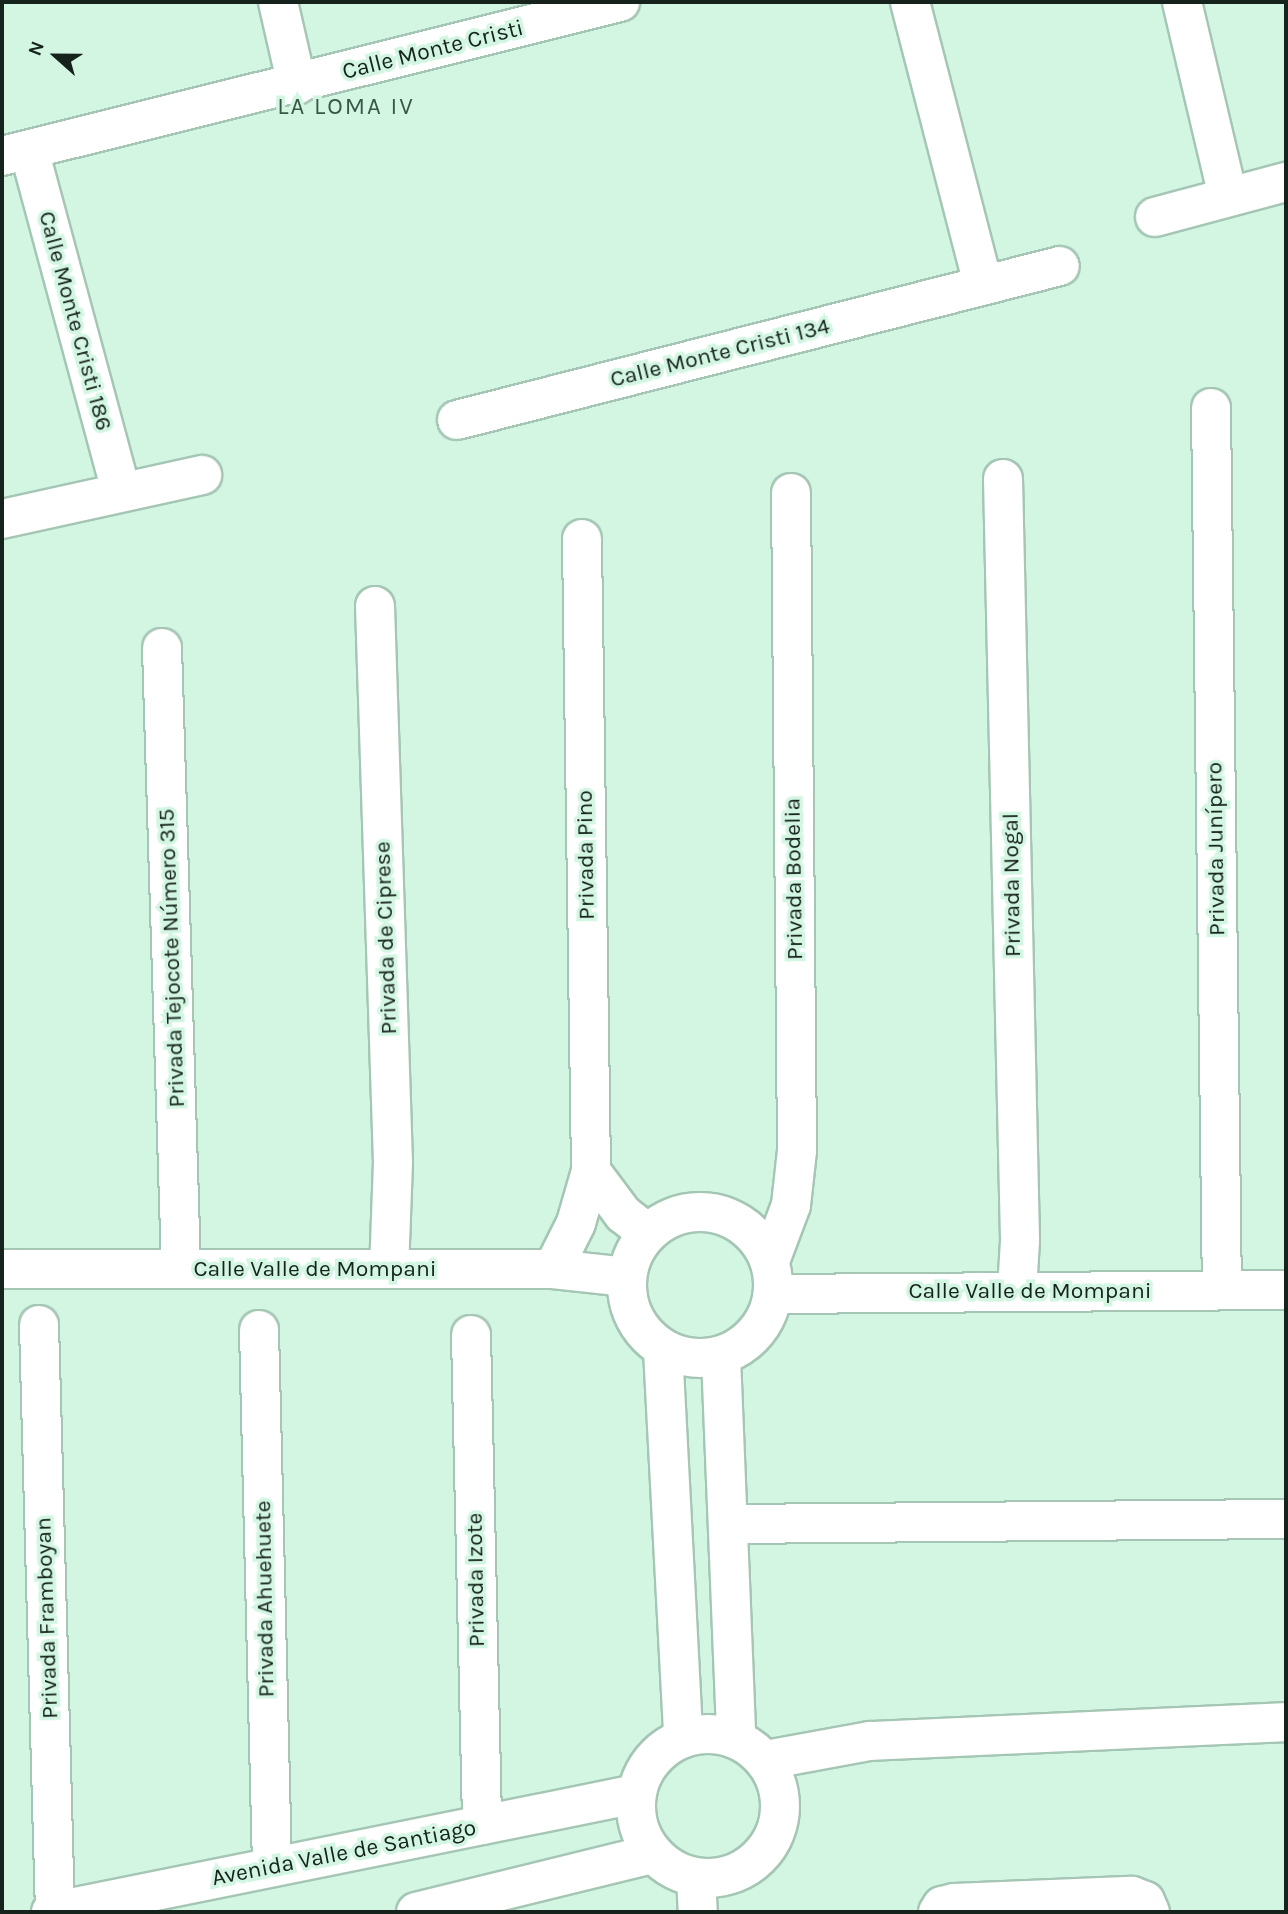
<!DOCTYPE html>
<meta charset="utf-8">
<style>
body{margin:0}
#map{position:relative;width:1288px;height:1914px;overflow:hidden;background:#d3f6e3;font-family:Karla,sans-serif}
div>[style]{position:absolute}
.roads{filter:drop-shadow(2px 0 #a5c6b4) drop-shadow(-2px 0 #a5c6b4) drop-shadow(0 2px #a5c6b4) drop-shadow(0 -2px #a5c6b4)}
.street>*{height:38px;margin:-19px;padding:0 19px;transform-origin:19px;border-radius:19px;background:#fff}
.street>.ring{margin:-19px;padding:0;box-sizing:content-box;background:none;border:38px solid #fff;border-radius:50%}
span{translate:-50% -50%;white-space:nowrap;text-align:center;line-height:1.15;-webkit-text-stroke:7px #d3f6e3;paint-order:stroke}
.street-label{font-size:23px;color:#16231c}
.neighbourhood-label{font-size:24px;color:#395647;letter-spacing:2px}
.frame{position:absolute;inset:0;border:4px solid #16231c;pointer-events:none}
.north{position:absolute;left:21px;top:21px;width:70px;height:70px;-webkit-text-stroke:5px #d3f6e3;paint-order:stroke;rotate:291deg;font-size:19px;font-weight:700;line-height:28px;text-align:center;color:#16231c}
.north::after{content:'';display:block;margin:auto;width:24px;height:32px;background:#16231c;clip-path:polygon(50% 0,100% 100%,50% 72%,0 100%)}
</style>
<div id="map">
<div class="roads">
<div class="street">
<i style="left:278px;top:2px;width:85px;rotate:77.1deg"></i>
<i style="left:910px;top:2px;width:292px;rotate:75.5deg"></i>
<i style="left:1182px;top:2px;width:199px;rotate:76.7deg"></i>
<i style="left:29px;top:150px;width:353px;rotate:74.9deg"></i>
<i style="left:2px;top:156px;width:637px;rotate:-13.99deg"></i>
<i style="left:1155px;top:217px;width:136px;rotate:-15deg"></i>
<i style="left:1211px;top:408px;width:882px;rotate:89.29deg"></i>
<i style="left:457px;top:420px;width:622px;rotate:-14.33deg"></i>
<i style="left:1003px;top:479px;width:762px;rotate:88.72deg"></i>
<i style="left:1020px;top:1241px;width:49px;rotate:93.5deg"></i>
<i style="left:2px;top:519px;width:205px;rotate:-12.4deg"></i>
<i style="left:375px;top:606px;width:556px;rotate:88.15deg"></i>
<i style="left:393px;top:1162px;width:107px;rotate:92.1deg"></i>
<i style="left:162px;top:648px;width:620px;rotate:88.24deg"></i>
<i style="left:591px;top:1171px;width:54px;rotate:53.3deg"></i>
<i style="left:623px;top:1214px;width:31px;rotate:38deg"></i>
<i class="ring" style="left:627px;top:1212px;width:108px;height:108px"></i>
<i style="left:770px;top:1261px;width:60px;rotate:-69.4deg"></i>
<i style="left:791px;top:1205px;width:54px;rotate:-83.7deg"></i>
<i style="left:797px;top:1151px;width:658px;rotate:-90.52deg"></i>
<i style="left:2px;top:1269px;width:551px"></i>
<i style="left:553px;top:1269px;width:74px;rotate:6.2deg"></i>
<i style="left:553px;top:1269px;width:51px;rotate:-63.4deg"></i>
<i style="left:576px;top:1223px;width:54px;rotate:-73.9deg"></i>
<i style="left:591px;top:1171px;width:632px;rotate:-90.82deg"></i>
<i style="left:774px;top:1294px;width:512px;rotate:-0.45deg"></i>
<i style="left:39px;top:1325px;width:586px;rotate:88.44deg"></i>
<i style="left:259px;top:1330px;width:537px;rotate:88.61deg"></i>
<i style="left:471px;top:1335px;width:490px;rotate:88.7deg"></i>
<i style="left:663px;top:1350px;width:388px;rotate:87deg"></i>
<i style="left:721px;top:1357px;width:381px;rotate:87.7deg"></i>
<i style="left:731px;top:1524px;width:555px;rotate:-0.52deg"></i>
<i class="ring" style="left:636px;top:1734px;width:106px;height:106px"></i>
<i style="left:766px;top:1760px;width:106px;rotate:-10.4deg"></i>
<i style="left:870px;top:1741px;width:416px;rotate:-2.6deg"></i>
<i style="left:696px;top:1878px;width:34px;rotate:87deg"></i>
<i style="left:51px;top:1912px;width:597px;rotate:-11.4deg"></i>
<i style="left:416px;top:1912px;width:244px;rotate:-13.8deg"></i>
<i style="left:938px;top:1912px;width:7px;rotate:-56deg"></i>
<i style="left:942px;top:1906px;width:12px;rotate:-14deg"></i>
<i style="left:954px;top:1903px;width:178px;rotate:-2.3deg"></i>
<i style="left:1132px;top:1896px;width:14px;rotate:21deg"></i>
<i style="left:1145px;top:1901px;width:12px;rotate:66deg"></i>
</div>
</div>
<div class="street-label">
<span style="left:433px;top:50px;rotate:-14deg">Calle Monte Cristi</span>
<span style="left:75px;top:321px;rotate:75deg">Calle Monte Cristi 186</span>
<span style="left:720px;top:353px;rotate:-14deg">Calle Monte Cristi 134</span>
<span style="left:1216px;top:849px;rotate:-91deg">Privada Junípero</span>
<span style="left:586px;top:855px;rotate:-91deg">Privada Pino</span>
<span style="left:794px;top:879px;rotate:-91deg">Privada Bodelia</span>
<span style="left:1012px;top:885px;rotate:-91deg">Privada Nogal</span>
<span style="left:386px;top:938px;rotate:-92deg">Privada de Ciprese</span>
<span style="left:172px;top:958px;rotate:-92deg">Privada Tejocote Número 315</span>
<span style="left:315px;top:1269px">Calle Valle de Mompani</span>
<span style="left:1030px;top:1291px">Calle Valle de Mompani</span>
<span style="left:476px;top:1580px;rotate:-91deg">Privada Izote</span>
<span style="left:265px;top:1599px;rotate:-91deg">Privada Ahuehuete</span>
<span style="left:47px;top:1618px;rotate:-92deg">Privada Framboyan</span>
<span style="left:344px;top:1853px;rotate:-11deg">Avenida Valle de Santiago</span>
</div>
<div class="neighbourhood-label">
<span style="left:346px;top:107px">LA LOMA IV</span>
</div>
<div class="frame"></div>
<div class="north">N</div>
</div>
